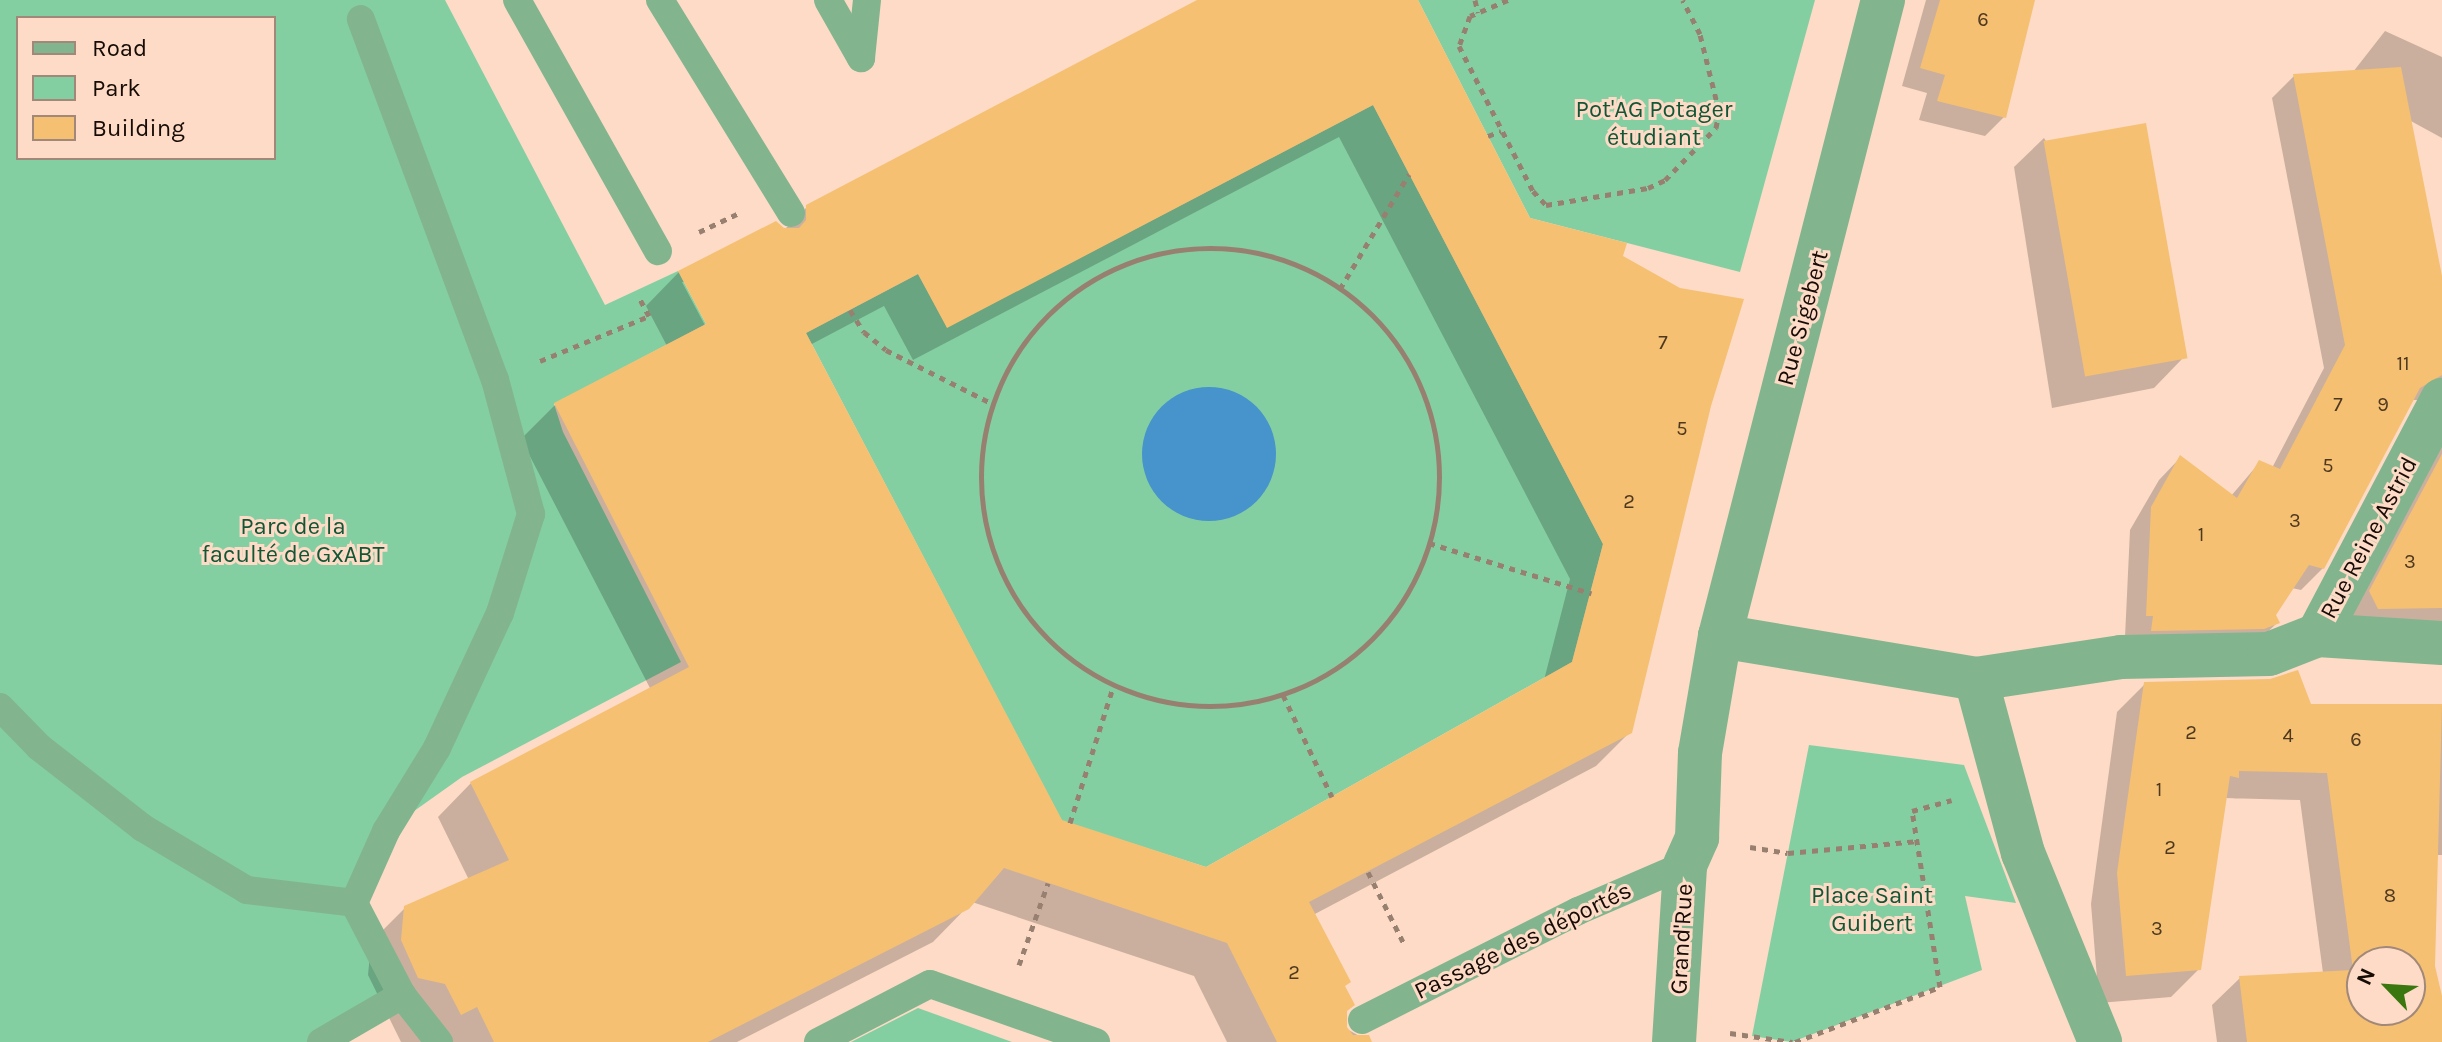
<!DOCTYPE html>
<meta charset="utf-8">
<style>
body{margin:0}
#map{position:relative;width:2442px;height:1042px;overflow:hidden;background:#fddbc6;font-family:Karla,sans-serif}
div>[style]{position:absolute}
.green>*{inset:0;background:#84cfa2}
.water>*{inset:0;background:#4694cb}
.round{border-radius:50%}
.shadow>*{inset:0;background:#0003}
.building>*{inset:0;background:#f5c072;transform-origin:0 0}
.path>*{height:5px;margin-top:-2.5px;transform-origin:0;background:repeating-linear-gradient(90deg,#988071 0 6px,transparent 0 12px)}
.path>.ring{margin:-2.5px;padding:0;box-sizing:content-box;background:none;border:5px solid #988071;border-radius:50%}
.service>*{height:28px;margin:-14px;padding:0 14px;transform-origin:14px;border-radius:14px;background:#82b58e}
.minor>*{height:44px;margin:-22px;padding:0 22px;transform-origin:22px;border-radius:22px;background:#82b58e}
span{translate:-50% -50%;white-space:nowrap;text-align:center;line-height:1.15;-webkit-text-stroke:6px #fddbc6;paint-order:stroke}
.number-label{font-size:20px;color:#4e3820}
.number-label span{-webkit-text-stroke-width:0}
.park-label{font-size:24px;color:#125635}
.street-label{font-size:24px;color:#160b05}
.legend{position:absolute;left:16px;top:16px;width:260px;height:144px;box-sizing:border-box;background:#fddbc6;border:2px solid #a18879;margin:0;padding:10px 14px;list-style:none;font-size:24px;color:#160b05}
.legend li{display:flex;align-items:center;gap:16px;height:40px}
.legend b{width:40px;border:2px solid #a18879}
.north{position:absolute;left:2346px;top:946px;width:80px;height:80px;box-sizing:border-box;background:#fddbc6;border:2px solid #a18879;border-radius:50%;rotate:295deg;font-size:22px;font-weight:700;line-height:32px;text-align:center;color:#160b05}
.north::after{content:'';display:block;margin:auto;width:28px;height:36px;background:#3a770f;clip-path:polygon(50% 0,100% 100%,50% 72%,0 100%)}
</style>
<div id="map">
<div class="green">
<i style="clip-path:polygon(evenodd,0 0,445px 0,605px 305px,678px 271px,706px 324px,554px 404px,563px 432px,681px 662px,462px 777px,386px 831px,354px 903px,402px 995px,321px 1042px,0 1042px,0 0,18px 18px,274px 18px,274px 158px,18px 158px,18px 18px)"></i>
<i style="clip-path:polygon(1418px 0,1815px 0,1740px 272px,1530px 218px)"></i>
<i style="clip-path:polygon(1373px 105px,1603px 544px,1572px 662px,1206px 867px,1062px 821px,806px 333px,918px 274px,947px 327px)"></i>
<i style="clip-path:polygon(1809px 745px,1964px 765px,2016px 903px,1965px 896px,1982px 970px,1792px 1042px,1752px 1036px)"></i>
<i style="clip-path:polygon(918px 1008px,1012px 1042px,851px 1042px)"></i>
</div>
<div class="water">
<i class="round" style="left:1142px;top:387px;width:134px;height:134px"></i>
</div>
<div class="shadow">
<i style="clip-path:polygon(evenodd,1201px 0,1415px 0,1528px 220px,1621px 257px,1709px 406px,1630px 732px,1596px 766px,1313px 915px,1344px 987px,1345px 1028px,1370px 1042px,1227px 1042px,1194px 976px,972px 902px,933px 942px,737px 1042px,401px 1042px,368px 975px,371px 942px,405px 908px,469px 880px,438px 817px,471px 783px,651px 690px,521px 439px,555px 405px,667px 346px,646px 306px,679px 272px,783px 231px,807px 207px,1201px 0,1339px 137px,1570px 579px,1544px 680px,1206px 869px,1060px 822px,810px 345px,884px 306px,913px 360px,1339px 137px,1201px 0,682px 282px,686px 282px,712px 332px,709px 333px,682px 282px)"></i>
<i style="clip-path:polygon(1926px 0,2034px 0,2004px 117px,1985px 136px,1919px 120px,1927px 93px,1902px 86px)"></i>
<i style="clip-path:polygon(2385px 31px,2442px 57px,2442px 138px,2409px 120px,2442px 286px,2442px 412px,2433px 400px,2412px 400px,2323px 568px,2301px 590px,2292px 588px,2274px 615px,2277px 623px,2255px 644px,2125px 637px,2130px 530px,2159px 480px,2180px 458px,2231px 496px,2260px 462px,2272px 468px,2324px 368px,2272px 98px,2294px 76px,2353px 72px)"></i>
<i style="clip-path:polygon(2044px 138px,2183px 358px,2154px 388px,2052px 408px,2014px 167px)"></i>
<i style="clip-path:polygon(2442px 432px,2442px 629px,2356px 630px,2349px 614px)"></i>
<i style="clip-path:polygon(evenodd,2145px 684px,2310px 706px,2442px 706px,2442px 855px,2436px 855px,2433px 966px,2442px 1005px,2442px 1042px,2217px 1042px,2212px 1005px,2240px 978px,2323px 973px,2300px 800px,2224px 798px,2199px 969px,2171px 997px,2099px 1003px,2091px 904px,2117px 712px,2145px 684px,2362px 962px,2410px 962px,2410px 1010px,2362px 1010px,2362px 962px)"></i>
</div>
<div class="building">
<i style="clip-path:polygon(evenodd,1197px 0,1418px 0,1530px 218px,1627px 243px,1623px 256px,1680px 288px,1744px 299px,1711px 406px,1632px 733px,1309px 902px,1351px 982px,1345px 986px,1355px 1005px,1347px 1011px,1347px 1027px,1353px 1035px,1369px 1035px,1372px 1042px,1277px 1042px,1227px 943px,1004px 868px,969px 909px,708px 1042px,494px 1042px,477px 1007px,461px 1015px,445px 984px,418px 978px,401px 940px,404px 906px,509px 860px,470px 782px,689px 667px,554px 403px,706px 324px,678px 271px,776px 221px,784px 228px,799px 228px,806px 220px,806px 205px,1197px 0,1373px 105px,1603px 544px,1572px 662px,1206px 867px,1062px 820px,806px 333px,918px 274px,947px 328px,1373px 105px)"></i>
<i style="clip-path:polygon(1940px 0,2035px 0,2006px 118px,1937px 101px,1945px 75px,1920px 68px)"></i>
<i style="clip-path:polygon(2401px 67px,2442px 276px,2442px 375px,2420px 388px,2324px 569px,2309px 565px,2276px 615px,2280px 623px,2264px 629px,2151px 631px,2153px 616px,2146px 616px,2151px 507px,2180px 455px,2237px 498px,2259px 460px,2280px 469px,2345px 345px,2293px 74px)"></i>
<i style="left:2146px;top:123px;width:239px;height:104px;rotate:80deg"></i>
<i style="clip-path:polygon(2442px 454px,2442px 608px,2378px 609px,2369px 591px)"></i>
<i style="clip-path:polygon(evenodd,2298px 670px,2311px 704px,2442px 704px,2435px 966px,2442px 996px,2442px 1042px,2247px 1042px,2239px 976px,2353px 970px,2327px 773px,2239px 771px,2239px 778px,2230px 776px,2201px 970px,2126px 976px,2117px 873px,2144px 682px,2270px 679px,2298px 670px,2362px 962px,2410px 962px,2410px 1010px,2362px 1010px,2362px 962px)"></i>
</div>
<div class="path">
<i style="left:1475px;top:0;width:13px;rotate:77deg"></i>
<i style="left:1508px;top:0;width:41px;rotate:157.2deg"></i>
<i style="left:1470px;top:16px;width:32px;rotate:110deg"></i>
<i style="left:1459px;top:46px;width:163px;rotate:63deg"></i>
<i style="left:1533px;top:191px;width:19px;rotate:47deg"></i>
<i style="left:1546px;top:205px;width:103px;rotate:-9.5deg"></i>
<i style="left:1648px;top:188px;width:19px;rotate:-25deg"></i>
<i style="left:1665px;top:180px;width:73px;rotate:-45.6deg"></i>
<i style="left:1716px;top:128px;width:17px;rotate:-80deg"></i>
<i style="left:1719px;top:111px;width:79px;rotate:-103.9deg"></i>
<i style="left:1700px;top:34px;width:38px;rotate:-117deg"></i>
<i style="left:1488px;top:136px;width:14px;rotate:-21deg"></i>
<i style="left:699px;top:232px;width:42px;rotate:-25.3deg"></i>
<i class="ring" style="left:981px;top:248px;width:453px;height:453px"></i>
<i style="left:1340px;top:289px;width:134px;rotate:-59deg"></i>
<i style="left:850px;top:310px;width:26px;rotate:58deg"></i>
<i style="left:864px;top:332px;width:28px;rotate:39deg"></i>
<i style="left:886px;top:350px;width:122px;rotate:26.8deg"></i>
<i style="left:540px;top:361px;width:118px;rotate:-22.4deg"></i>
<i style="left:649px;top:316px;width:24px;rotate:-118deg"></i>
<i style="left:1429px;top:543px;width:170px;rotate:17.2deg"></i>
<i style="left:1283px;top:695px;width:113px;rotate:64.3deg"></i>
<i style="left:1070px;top:823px;width:146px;rotate:-72.4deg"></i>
<i style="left:1750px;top:847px;width:38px;rotate:9deg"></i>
<i style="left:1788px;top:853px;width:131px;rotate:-5.3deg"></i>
<i style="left:1368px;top:872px;width:83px;rotate:63.4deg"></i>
<i style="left:1019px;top:965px;width:87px;rotate:-70.5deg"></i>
<i style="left:1730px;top:1033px;width:63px;rotate:8.3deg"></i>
<i style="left:1795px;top:1042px;width:155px;rotate:-20.8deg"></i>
<i style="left:1940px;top:987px;width:178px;rotate:-99deg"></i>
<i style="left:1912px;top:811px;width:41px;rotate:-15.4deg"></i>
</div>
<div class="service">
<i style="left:517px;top:0;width:288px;rotate:60.7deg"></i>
<i style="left:660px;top:0;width:250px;rotate:58.4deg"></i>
<i style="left:828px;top:0;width:67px;rotate:60.4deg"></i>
<i style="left:861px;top:58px;width:58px;rotate:-84.1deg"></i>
<i style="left:0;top:707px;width:56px;rotate:45.7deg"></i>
<i style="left:39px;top:747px;width:132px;rotate:37.9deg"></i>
<i style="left:143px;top:828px;width:121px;rotate:30.8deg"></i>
<i style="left:247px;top:890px;width:108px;rotate:6.9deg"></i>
<i style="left:402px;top:995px;width:60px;rotate:51.8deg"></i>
<i style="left:1362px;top:1020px;width:242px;rotate:-26.8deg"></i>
<i style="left:1578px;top:911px;width:116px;rotate:-23.3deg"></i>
<i style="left:321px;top:1042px;width:94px;rotate:-30.1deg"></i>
<i style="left:402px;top:995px;width:104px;rotate:-117.6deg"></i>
<i style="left:354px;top:903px;width:79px;rotate:-66deg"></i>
<i style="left:386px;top:831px;width:97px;rotate:-58.4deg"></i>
<i style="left:437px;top:748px;width:149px;rotate:-65deg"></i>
<i style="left:500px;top:613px;width:104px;rotate:-72.6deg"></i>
<i style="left:531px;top:514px;width:139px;rotate:-105deg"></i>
<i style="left:495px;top:380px;width:385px;rotate:-110.4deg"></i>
<i style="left:818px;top:1042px;width:126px;rotate:-27.4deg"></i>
<i style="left:930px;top:984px;width:176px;rotate:19.3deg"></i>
</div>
<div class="minor">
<i style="left:2318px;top:635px;width:266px;rotate:-62.2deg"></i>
<i style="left:1720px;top:636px;width:260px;rotate:9.5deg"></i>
<i style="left:1976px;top:679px;width:147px;rotate:-8.6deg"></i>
<i style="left:2121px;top:657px;width:148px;rotate:-1.2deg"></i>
<i style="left:2269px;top:654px;width:53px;rotate:-21.2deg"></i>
<i style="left:2318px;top:635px;width:124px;rotate:3.7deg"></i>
<i style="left:1976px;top:679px;width:180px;rotate:74.9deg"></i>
<i style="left:2023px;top:853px;width:204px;rotate:67.8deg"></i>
<i style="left:1674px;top:1042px;width:177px;rotate:-86.4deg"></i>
<i style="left:1685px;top:865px;width:30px;rotate:-66deg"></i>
<i style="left:1697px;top:838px;width:85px;rotate:-88deg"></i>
<i style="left:1700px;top:753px;width:119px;rotate:-80.3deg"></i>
<i style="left:1720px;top:636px;width:657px;rotate:-75.63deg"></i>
</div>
<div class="number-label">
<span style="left:1983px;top:19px">6</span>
<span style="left:1663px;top:342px">7</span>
<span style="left:2403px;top:363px">11</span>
<span style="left:2338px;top:404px">7</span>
<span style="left:2383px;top:404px">9</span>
<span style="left:1682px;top:428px">5</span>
<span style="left:2328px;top:465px">5</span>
<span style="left:1629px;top:501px">2</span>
<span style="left:2295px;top:520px">3</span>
<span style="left:2201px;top:534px">1</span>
<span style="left:2410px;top:561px">3</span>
<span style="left:2191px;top:732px">2</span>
<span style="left:2288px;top:735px">4</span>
<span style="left:2356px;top:739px">6</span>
<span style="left:2159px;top:789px">1</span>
<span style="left:2170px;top:847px">2</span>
<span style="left:2390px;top:895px">8</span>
<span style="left:2157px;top:928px">3</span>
<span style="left:1294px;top:972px">2</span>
</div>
<div class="park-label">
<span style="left:1654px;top:124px">Pot'AG Potager<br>étudiant</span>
<span style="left:293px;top:541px">Parc de la<br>faculté de GxABT</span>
<span style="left:1872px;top:910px">Place Saint<br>Guibert</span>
</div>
<div class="street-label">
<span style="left:1803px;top:318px;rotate:-75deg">Rue Sigebert</span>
<span style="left:2369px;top:538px;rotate:-62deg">Rue Reine Astrid</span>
<span style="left:1682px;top:939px;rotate:-87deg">Grand'Rue</span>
<span style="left:1523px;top:941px;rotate:-26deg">Passage des déportés</span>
</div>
<ul class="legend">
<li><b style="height:10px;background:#82b58e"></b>Road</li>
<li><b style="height:22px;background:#84cfa2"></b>Park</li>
<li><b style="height:22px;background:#f5c072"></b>Building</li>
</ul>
<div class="north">N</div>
</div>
